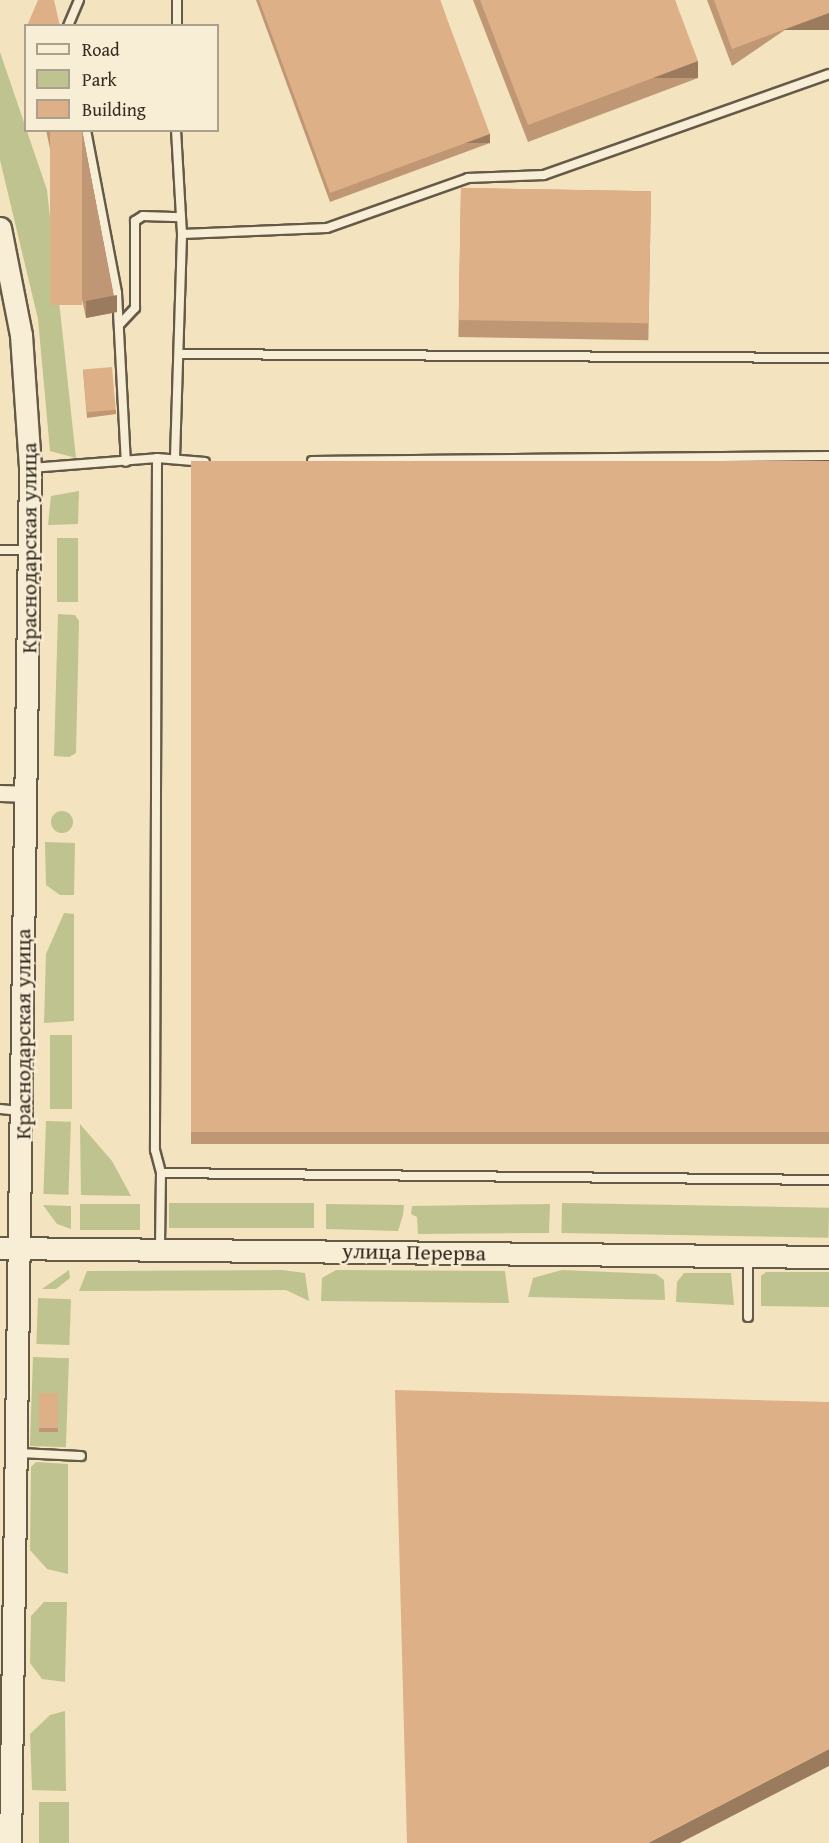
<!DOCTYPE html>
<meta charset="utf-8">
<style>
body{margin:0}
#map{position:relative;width:829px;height:1843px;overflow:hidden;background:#f4e3bf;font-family:"Gentium Book Plus",serif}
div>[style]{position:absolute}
.green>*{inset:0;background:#bfc38f;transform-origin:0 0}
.round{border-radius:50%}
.roads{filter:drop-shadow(2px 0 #655a48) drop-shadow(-2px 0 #655a48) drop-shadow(0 2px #655a48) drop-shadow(0 -2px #655a48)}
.lane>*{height:8px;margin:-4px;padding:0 4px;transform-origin:4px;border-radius:4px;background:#f8edd5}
.street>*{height:15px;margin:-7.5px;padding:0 7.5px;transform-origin:7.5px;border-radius:7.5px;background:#f8edd5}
.secondary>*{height:21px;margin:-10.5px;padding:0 10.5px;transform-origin:10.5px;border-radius:10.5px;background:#f8edd5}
.wall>*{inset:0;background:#bf9774;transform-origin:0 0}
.shaded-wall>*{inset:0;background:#9b7b5e;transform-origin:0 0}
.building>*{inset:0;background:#deb087;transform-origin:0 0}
span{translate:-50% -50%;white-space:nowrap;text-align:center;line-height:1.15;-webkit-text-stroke:5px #f8edd5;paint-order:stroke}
.street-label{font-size:22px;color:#352c21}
.legend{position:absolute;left:24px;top:24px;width:195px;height:108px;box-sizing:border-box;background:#f8edd5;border:2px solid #aaa08d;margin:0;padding:8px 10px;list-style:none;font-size:18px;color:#352c21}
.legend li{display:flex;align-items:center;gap:12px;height:30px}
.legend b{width:30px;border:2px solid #aaa08d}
</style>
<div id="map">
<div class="green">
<i style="clip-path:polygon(0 52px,47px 190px,76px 458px,50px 451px,38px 319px,0 160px)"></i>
<i style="clip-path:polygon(79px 491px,78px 524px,48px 525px,51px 496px)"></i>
<i style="left:57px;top:538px;width:21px;height:64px"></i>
<i style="clip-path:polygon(58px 614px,75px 615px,79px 621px,76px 753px,69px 757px,54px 756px)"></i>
<i class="round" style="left:51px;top:811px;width:22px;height:22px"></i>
<i style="clip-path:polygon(45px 842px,75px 843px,74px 895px,60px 895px,46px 885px)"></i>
<i style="clip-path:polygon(64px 913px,74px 914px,74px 1021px,44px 1023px,46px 954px)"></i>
<i style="left:50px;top:1035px;width:22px;height:74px"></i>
<i style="left:46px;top:1121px;width:25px;height:73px;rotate:2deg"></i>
<i style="clip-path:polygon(80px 1124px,112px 1161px,131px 1196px,81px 1195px)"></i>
<i style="left:314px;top:1203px;width:25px;height:145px;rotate:90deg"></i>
<i style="left:562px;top:1203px;width:267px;height:30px;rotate:1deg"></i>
<i style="left:80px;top:1204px;width:60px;height:26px"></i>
<i style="clip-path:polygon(326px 1204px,404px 1205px,403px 1215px,398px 1231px,326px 1229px)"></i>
<i style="clip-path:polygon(550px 1204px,549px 1233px,418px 1234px,417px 1217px,411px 1214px,412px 1206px)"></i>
<i style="clip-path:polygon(43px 1205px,71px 1206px,71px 1229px,57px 1224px)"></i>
<i style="clip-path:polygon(69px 1270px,70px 1278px,56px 1289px,42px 1289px)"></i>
<i style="clip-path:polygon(282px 1270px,305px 1273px,309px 1301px,286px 1290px,79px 1291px,87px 1271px)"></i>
<i style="clip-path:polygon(336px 1270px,505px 1271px,509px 1303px,321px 1301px,322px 1278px)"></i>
<i style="clip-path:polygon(562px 1270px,656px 1274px,664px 1280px,665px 1300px,528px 1297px,533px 1278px)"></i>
<i style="clip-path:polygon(766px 1272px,829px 1272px,829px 1307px,761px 1306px,761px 1276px)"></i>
<i style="clip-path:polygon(684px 1273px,731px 1273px,734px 1305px,676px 1302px,677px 1282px)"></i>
<i style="left:38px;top:1298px;width:33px;height:46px;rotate:2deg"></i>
<i style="left:33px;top:1357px;width:36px;height:89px;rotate:2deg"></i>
<i style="clip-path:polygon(36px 1462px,68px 1464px,68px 1574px,47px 1569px,30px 1550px,31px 1467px)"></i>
<i style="clip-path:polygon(44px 1602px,67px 1602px,65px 1682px,42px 1679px,30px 1663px,31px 1616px)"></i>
<i style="clip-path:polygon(65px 1711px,66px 1791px,32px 1790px,30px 1734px,50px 1715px)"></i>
<i style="left:39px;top:1802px;width:30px;height:41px"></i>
</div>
<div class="roads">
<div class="lane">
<i style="left:68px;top:26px;width:28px;rotate:-67deg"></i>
<i style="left:177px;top:26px;width:26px;rotate:-90deg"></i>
<i style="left:86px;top:130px;width:166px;rotate:79.2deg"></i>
<i style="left:117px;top:293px;width:169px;rotate:87deg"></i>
<i style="left:182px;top:234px;width:145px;rotate:-2.4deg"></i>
<i style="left:327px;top:228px;width:150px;rotate:-19.5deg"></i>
<i style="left:468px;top:178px;width:76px;rotate:-2.3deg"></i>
<i style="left:544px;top:175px;width:302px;rotate:-19.5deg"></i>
<i style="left:120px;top:324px;width:22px;rotate:-47deg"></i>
<i style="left:135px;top:308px;width:87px;rotate:-90deg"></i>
<i style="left:135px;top:221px;width:9px;rotate:-32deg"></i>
<i style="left:143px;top:216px;width:38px;rotate:2deg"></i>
<i style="left:180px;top:354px;width:649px;rotate:0.35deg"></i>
<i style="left:157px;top:458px;width:692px;rotate:90.17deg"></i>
<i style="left:155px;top:1150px;width:24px;rotate:75deg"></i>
<i style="left:161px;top:1173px;width:75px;rotate:90.8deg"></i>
<i style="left:175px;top:458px;width:224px;rotate:-88.2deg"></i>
<i style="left:182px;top:234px;width:104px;rotate:-93.3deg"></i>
<i style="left:312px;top:461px;width:517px;rotate:-0.55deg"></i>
<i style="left:31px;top:468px;width:126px;rotate:-4.5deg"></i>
<i style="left:157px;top:458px;width:48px;rotate:4.8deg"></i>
<i style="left:0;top:550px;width:28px"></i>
<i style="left:0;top:1109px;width:18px;rotate:6deg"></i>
<i style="left:161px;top:1173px;width:668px;rotate:0.6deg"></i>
<i style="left:748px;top:1317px;width:59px;rotate:-90deg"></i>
<i style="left:19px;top:1453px;width:62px;rotate:2.8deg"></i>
</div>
<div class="street">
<i style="left:0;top:793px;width:24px;rotate:2deg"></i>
</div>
<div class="secondary">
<i style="left:0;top:228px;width:109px;rotate:78.9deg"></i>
<i style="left:21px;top:335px;width:133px;rotate:86.1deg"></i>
<i style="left:30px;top:468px;width:1375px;rotate:90.83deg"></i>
<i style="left:0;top:1248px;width:829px;rotate:0.62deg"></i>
</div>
</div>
<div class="wall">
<i style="clip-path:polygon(256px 0,440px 0,490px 143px,330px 202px)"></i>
<i style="clip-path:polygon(473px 0,675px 0,698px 78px,528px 142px)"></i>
<i style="clip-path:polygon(707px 0,829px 0,732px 66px)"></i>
<i style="clip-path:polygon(46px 130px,82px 130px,117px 312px,86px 318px)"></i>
<i style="left:461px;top:188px;width:190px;height:149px;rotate:1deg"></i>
<i style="clip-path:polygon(83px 370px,116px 410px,116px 414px,87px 418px)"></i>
<i style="left:191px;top:461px;width:638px;height:683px"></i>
<i style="left:39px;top:1393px;width:19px;height:39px"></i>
</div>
<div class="shaded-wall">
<i style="left:829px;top:13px;width:17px;height:103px;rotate:90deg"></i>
<i style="left:698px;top:61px;width:17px;height:182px;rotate:90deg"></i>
<i style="left:490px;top:134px;width:9px;height:171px;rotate:90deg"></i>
<i style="clip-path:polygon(117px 295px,117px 312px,86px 318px,86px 301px)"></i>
<i style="clip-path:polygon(829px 1749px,829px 1766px,680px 1843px,648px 1843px)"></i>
</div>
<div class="building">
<i style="clip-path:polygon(38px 0,54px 0,60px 26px,27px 26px)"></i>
<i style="clip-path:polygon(259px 0,440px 0,490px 134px,330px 193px)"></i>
<i style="clip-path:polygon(480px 0,675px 0,698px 61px,528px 125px)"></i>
<i style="clip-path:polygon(714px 0,829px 0,829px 13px,732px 49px)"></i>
<i style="left:50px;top:130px;width:32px;height:175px"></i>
<i style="left:461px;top:188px;width:190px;height:132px;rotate:1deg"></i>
<i style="left:112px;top:367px;width:43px;height:29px;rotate:85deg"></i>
<i style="left:191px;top:461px;width:638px;height:671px"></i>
<i style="clip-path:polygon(395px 1390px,829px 1402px,829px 1749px,648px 1843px,407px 1843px)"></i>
<i style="left:39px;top:1393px;width:19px;height:35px"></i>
</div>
<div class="street-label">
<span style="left:29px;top:548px;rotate:-90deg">Краснодарская улица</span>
<span style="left:23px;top:1034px;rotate:-90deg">Краснодарская улица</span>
<span style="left:414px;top:1252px;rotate:1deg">улица Перерва</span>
</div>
<ul class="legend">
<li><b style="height:8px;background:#f8edd5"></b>Road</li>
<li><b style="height:16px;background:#bfc38f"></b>Park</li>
<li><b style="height:16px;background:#deb087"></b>Building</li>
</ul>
</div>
